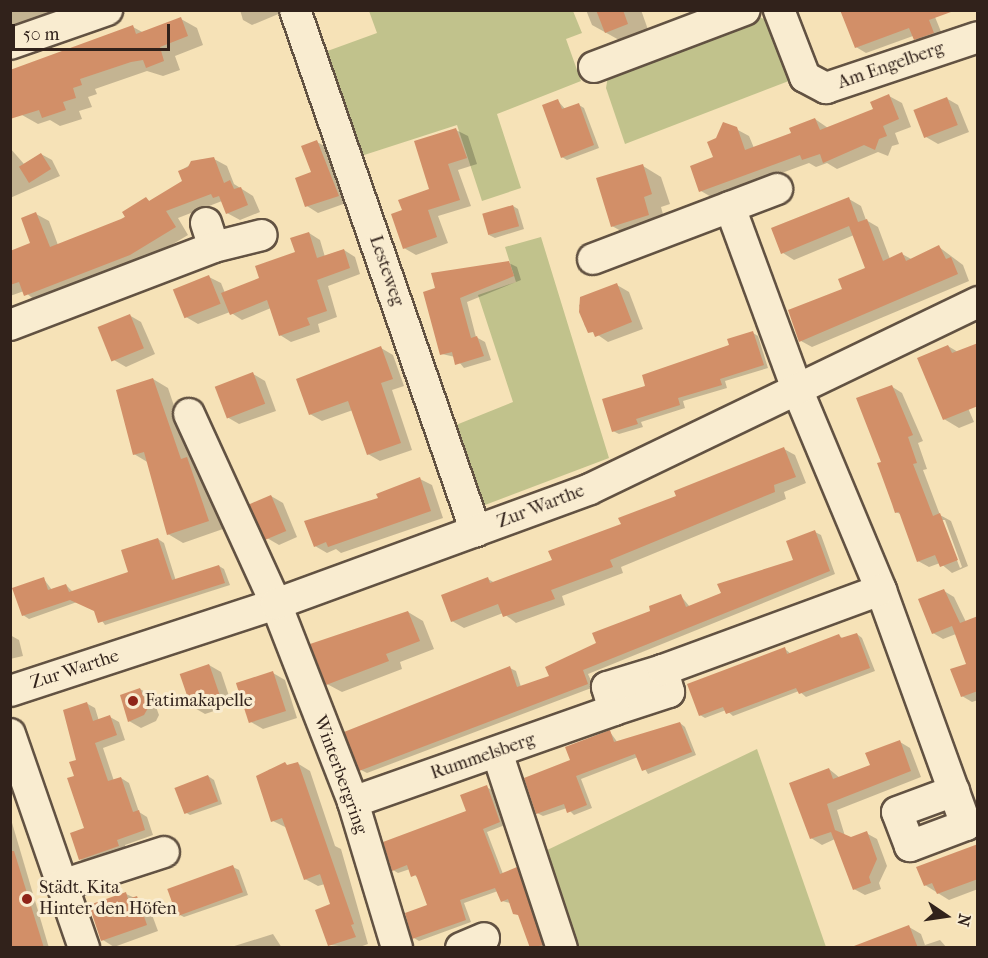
<!DOCTYPE html>
<meta charset="utf-8">
<style>
body{margin:0}
#map{position:relative;width:988px;height:958px;overflow:hidden;background:#f6e2b7;font-family:"IM FELL French Canon",serif}
div>[style]{position:absolute}
.green>*{inset:0;background:#c1c28c}
.shadow>*{inset:0;background:#0003}
.building>*{inset:0;background:#d28f68;transform-origin:0 0}
.roads{filter:drop-shadow(2px 0 #625242) drop-shadow(-2px 0 #625242) drop-shadow(0 2px #625242) drop-shadow(0 -2px #625242)}
.minor>*{height:30px;margin:-15px;padding:0 15px;transform-origin:15px;border-radius:15px;background:#f9ecd0}
.dots>*{width:16px;height:16px;translate:-50% -50%;box-sizing:border-box;border:3px solid #f9ecd0;border-radius:50%}
span{translate:-50% -50%;white-space:nowrap;text-align:center;line-height:1.15;-webkit-text-stroke:6px #f9ecd0;paint-order:stroke}
.street-label{font-size:18px;color:#31221b}
.poi-label{font-size:18px;color:#31221b}
.left{translate:0 -50%;text-align:left}
.frame{position:absolute;inset:0;border:12px solid #31221b;pointer-events:none}
.north{position:absolute;left:916px;top:886px;width:60px;height:60px;-webkit-text-stroke:4px #f9ecd0;paint-order:stroke;rotate:103deg;font-size:16px;font-weight:700;line-height:24px;text-align:center;color:#31221b}
.north::after{content:'';display:block;margin:auto;width:21px;height:27px;background:#31221b;clip-path:polygon(50% 0,100% 100%,50% 72%,0 100%)}
.scale{position:absolute;left:12px;top:24px;width:158px;height:27px;box-sizing:border-box;border:3px solid #31221b;border-top:0;padding-left:8px;font-size:18px;line-height:21px;white-space:nowrap;color:#31221b;-webkit-text-stroke:4px #f9ecd0;paint-order:stroke}
</style>
<div id="map">
<div class="green">
<i style="clip-path:polygon(369px 11px,573px 11px,582px 33px,566px 39px,581px 81px,497px 114px,521px 188px,482px 201px,457px 125px,358px 157px,322px 53px,377px 33px)"></i>
<i style="clip-path:polygon(754px 15px,772px 22px,794px 79px,625px 144px,606px 88px,608px 76px)"></i>
<i style="clip-path:polygon(541px 237px,609px 458px,485px 505px,474px 502px,451px 427px,513px 402px,478px 295px,516px 282px,505px 247px)"></i>
<i style="clip-path:polygon(757px 749px,826px 947px,570px 947px,539px 854px)"></i>
</div>
<div class="shadow">
<i style="clip-path:polygon(10px 10px,64px 10px,10px 28px)"></i>
<i style="clip-path:polygon(240px 10px,288px 10px,252px 25px,243px 20px)"></i>
<i style="clip-path:polygon(586px 10px,641px 10px,651px 38px,630px 46px,592px 25px)"></i>
<i style="clip-path:polygon(935px 17px,944px 39px,925px 45px,913px 36px,866px 53px,856px 47px)"></i>
<i style="clip-path:polygon(181px 19px,197px 28px,203px 45px,175px 56px,180px 70px,163px 76px,147px 71px,95px 89px,97px 94px,88px 97px,92px 107px,79px 111px,82px 119px,60px 126px,50px 120px,38px 124px,22px 115px,133px 27px,144px 33px)"></i>
<i style="clip-path:polygon(889px 96px,902px 103px,911px 127px,895px 133px,899px 144px,892px 146px,888px 156px,878px 152px,837px 169px,827px 163px,816px 167px,809px 163px,713px 198px,701px 191px,714px 158px,736px 129px,749px 136px,754px 148px,793px 134px,815px 119px,828px 128px,874px 110px)"></i>
<i style="clip-path:polygon(946px 98px,958px 105px,969px 132px,938px 144px,926px 137px)"></i>
<i style="clip-path:polygon(558px 101px,566px 110px,579px 105px,584px 108px,599px 148px,567px 160px,562px 157px)"></i>
<i style="clip-path:polygon(456px 130px,468px 136px,477px 164px,458px 170px,471px 206px,438px 216px,448px 243px,416px 255px,404px 248px,404px 211px,431px 190px)"></i>
<i style="clip-path:polygon(317px 142px,328px 148px,349px 202px,318px 213px,307px 206px,297px 179px,313px 173px)"></i>
<i style="clip-path:polygon(10px 148px,24px 164px,41px 154px,52px 160px,60px 176px,10px 198px)"></i>
<i style="clip-path:polygon(214px 159px,227px 166px,234px 184px,253px 196px,260px 212px,240px 220px,227px 213px,222px 201px,178px 218px,188px 235px,143px 262px,38px 303px,24px 291px,10px 296px,10px 264px,32px 244px,36px 214px,49px 221px,58px 245px,121px 220px,146px 199px,151px 202px,184px 182px,180px 171px,198px 160px)"></i>
<i style="clip-path:polygon(643px 166px,661px 177px,670px 204px,661px 207px,666px 225px,630px 236px,612px 226px)"></i>
<i style="clip-path:polygon(849px 199px,861px 206px,866px 220px,878px 227px,890px 259px,902px 254px,913px 260px,939px 247px,963px 265px,969px 281px,812px 347px,801px 341px,867px 269px,854px 235px,794px 260px,783px 253px)"></i>
<i style="clip-path:polygon(513px 206px,518px 209px,524px 229px,495px 238px,489px 235px)"></i>
<i style="clip-path:polygon(309px 233px,320px 240px,325px 257px,344px 250px,355px 257px,360px 274px,328px 286px,337px 317px,318px 324px,320px 332px,291px 342px,280px 335px,271px 308px,242px 320px,230px 312px,198px 324px,186px 317px,209px 277px,221px 283px,225px 293px,261px 279px,297px 253px)"></i>
<i style="clip-path:polygon(509px 263px,517px 267px,521px 280px,467px 302px,476px 337px,485px 342px,491px 360px,464px 368px,455px 357px,442px 354px,437px 289px)"></i>
<i style="clip-path:polygon(617px 285px,629px 292px,643px 329px,608px 342px,585px 326px,579px 305px)"></i>
<i style="clip-path:polygon(129px 315px,141px 322px,155px 354px,126px 367px,114px 360px)"></i>
<i style="clip-path:polygon(753px 333px,758px 336px,768px 368px,725px 381px,727px 388px,683px 401px,685px 408px,641px 422px,643px 427px,619px 434px,613px 431px,647px 387px)"></i>
<i style="clip-path:polygon(948px 346px,958px 352px,962px 394px,974px 422px,959px 428px,944px 419px)"></i>
<i style="clip-path:polygon(381px 348px,393px 355px,404px 386px,392px 390px,412px 450px,380px 461px,368px 454px,353px 410px,322px 421px,310px 414px)"></i>
<i style="clip-path:polygon(253px 374px,265px 381px,276px 411px,239px 424px,227px 417px)"></i>
<i style="clip-path:polygon(153px 379px,168px 388px,193px 462px,202px 468px,223px 529px,183px 543px,168px 534px,149px 463px,134px 454px)"></i>
<i style="clip-path:polygon(evenodd,891px 386px,902px 393px,923px 441px,918px 443px,927px 469px,923px 470px,940px 515px,951px 521px,968px 566px,952px 573px,940px 563px,929px 567px,918px 561px,902px 515px,896px 512px,883px 463px,891px 386px,941px 520px,945px 520px,962px 567px,960px 568px,941px 520px)"></i>
<i style="clip-path:polygon(784px 449px,795px 455px,806px 483px,784px 492px,786px 499px,621px 567px,623px 573px,562px 596px,565px 605px,516px 623px,503px 613px,464px 628px,452px 621px,443px 596px,488px 579px,495px 583px,554px 561px,678px 497px)"></i>
<i style="clip-path:polygon(420px 479px,432px 485px,443px 518px,341px 553px,336px 549px,327px 553px,315px 546px,380px 499px)"></i>
<i style="clip-path:polygon(271px 496px,283px 503px,297px 537px,279px 545px,267px 538px)"></i>
<i style="clip-path:polygon(815px 532px,821px 535px,835px 574px,588px 674px,594px 687px,367px 773px,361px 770px,510px 668px,516px 671px,521px 687px,551px 677px,598px 643px,680px 595px,690px 607px,795px 561px)"></i>
<i style="clip-path:polygon(158px 539px,164px 543px,176px 581px,219px 566px,224px 569px,230px 585px,105px 625px,95px 611px,77px 602px,29px 619px,23px 615px,43px 578px,52px 590px,66px 585px,73px 592px,130px 573px)"></i>
<i style="clip-path:polygon(944px 591px,954px 597px,966px 622px,977px 618px,978px 700px,972px 702px,962px 696px,968px 665px,956px 634px,943px 639px,933px 633px)"></i>
<i style="clip-path:polygon(408px 612px,423px 621px,434px 649px,400px 662px,402px 669px,342px 692px,327px 684px)"></i>
<i style="clip-path:polygon(857px 634px,862px 638px,875px 671px,806px 697px,799px 691px,733px 716px,726px 710px,705px 718px,700px 715px,785px 649px,791px 654px,839px 636px,844px 639px)"></i>
<i style="clip-path:polygon(10px 635px,19px 640px,23px 656px,10px 659px)"></i>
<i style="clip-path:polygon(209px 665px,221px 672px,232px 705px,205px 714px,193px 707px)"></i>
<i style="clip-path:polygon(273px 673px,285px 680px,297px 718px,263px 729px,251px 722px)"></i>
<i style="clip-path:polygon(140px 689px,152px 696px,159px 715px,156px 721px,141px 728px,129px 721px)"></i>
<i style="clip-path:polygon(86px 703px,95px 708px,99px 721px,110px 717px,119px 722px,125px 740px,103px 748px,114px 781px,121px 778px,129px 783px,139px 812px,147px 817px,153px 835px,125px 845px,127px 851px,89px 864px,80px 859px,86px 829px,76px 777px)"></i>
<i style="clip-path:polygon(680px 723px,685px 727px,696px 755px,648px 774px,638px 757px,581px 779px,592px 808px,574px 815px,567px 808px,543px 816px,537px 813px,572px 761px,610px 732px,618px 743px)"></i>
<i style="clip-path:polygon(900px 742px,910px 748px,921px 777px,837px 810px,845px 836px,851px 838px,866px 833px,877px 839px,887px 866px,879px 883px,881px 889px,865px 895px,854px 889px,835px 839px,822px 845px,811px 838px,829px 769px,840px 778px,872px 766px)"></i>
<i style="clip-path:polygon(297px 763px,310px 771px,335px 846px,341px 849px,368px 944px,357px 948px,330px 945px,317px 911px,332px 905px,325px 884px,318px 886px,305px 879px,287px 828px,273px 821px,268px 770px)"></i>
<i style="clip-path:polygon(208px 776px,214px 780px,222px 804px,190px 815px,185px 812px)"></i>
<i style="clip-path:polygon(486px 787px,492px 790px,505px 825px,487px 832px,503px 874px,517px 869px,522px 872px,547px 948px,534px 948px,522px 917px,510px 903px,502px 901px,498px 891px,464px 903px,471px 922px,419px 941px,414px 938px,429px 906px,419px 880px,410px 869px,398px 873px,393px 870px,468px 812px)"></i>
<i style="clip-path:polygon(10px 816px,49px 948px,10px 948px)"></i>
<i style="clip-path:polygon(978px 845px,978px 889px,949px 900px,925px 885px)"></i>
<i style="clip-path:polygon(233px 867px,239px 870px,248px 895px,184px 917px,178px 914px)"></i>
<i style="clip-path:polygon(126px 894px,148px 904px,158px 931px,114px 947px,103px 940px)"></i>
<i style="clip-path:polygon(909px 927px,921px 934px,925px 945px,940px 940px,947px 948px,880px 948px)"></i>
<i style="clip-path:polygon(273px 934px,282px 948px,228px 948px)"></i>
</div>
<div class="building">
<i style="clip-path:polygon(596px 10px,623px 10px,628px 24px,605px 33px)"></i>
<i style="clip-path:polygon(840px 10px,951px 10px,951px 12px,929px 20px,934px 33px,914px 40px,909px 28px,855px 48px)"></i>
<i style="clip-path:polygon(181px 17px,188px 36px,160px 47px,164px 61px,146px 68px,143px 60px,131px 62px,80px 79px,82px 85px,73px 88px,76px 98px,63px 102px,66px 110px,42px 118px,39px 110px,10px 119px,10px 70px,133px 25px,136px 34px)"></i>
<i style="clip-path:polygon(889px 94px,899px 119px,883px 126px,887px 136px,879px 139px,875px 150px,864px 145px,823px 163px,820px 154px,802px 160px,800px 155px,699px 192px,690px 166px,713px 157px,707px 142px,716px 138px,723px 122px,737px 127px,745px 150px,791px 133px,789px 128px,815px 118px,820px 130px,873px 109px,870px 102px)"></i>
<i style="left:947px;top:97px;width:30px;height:36px;rotate:69deg"></i>
<i style="clip-path:polygon(558px 99px,562px 109px,579px 103px,594px 145px,561px 158px,542px 105px)"></i>
<i style="clip-path:polygon(456px 128px,467px 158px,448px 164px,460px 200px,428px 210px,437px 237px,403px 249px,391px 214px,402px 210px,398px 200px,429px 189px,414px 141px)"></i>
<i style="clip-path:polygon(317px 140px,339px 196px,305px 207px,295px 178px,311px 172px,301px 146px)"></i>
<i style="left:41px;top:153px;width:19px;height:26px;rotate:58deg"></i>
<i style="clip-path:polygon(214px 157px,224px 183px,230px 180px,234px 189px,241px 187px,248px 205px,226px 214px,219px 196px,213px 198px,211px 194px,166px 211px,176px 227px,130px 255px,24px 296px,19px 282px,10px 285px,10px 251px,30px 243px,21px 218px,36px 212px,50px 247px,121px 219px,125px 217px,122px 212px,146px 197px,149px 201px,182px 181px,178px 171px,188px 167px,191px 161px)"></i>
<i style="clip-path:polygon(643px 164px,652px 194px,644px 197px,649px 215px,611px 227px,596px 178px)"></i>
<i style="clip-path:polygon(849px 197px,858px 222px,867px 219px,883px 261px,902px 252px,906px 261px,939px 245px,946px 259px,951px 257px,958px 274px,799px 342px,788px 310px,842px 289px,838px 279px,865px 268px,849px 226px,781px 254px,771px 228px)"></i>
<i style="left:513px;top:205px;width:22px;height:32px;rotate:74deg"></i>
<i style="clip-path:polygon(309px 232px,317px 258px,344px 249px,350px 268px,317px 280px,327px 311px,307px 318px,310px 325px,279px 336px,267px 300px,230px 315px,221px 293px,259px 278px,255px 266px,295px 252px,290px 238px)"></i>
<i style="clip-path:polygon(509px 261px,514px 276px,460px 298px,471px 338px,477px 336px,484px 356px,455px 365px,452px 352px,440px 355px,423px 292px,435px 288px,431px 273px)"></i>
<i style="left:209px;top:275px;width:31px;height:39px;rotate:68deg"></i>
<i style="clip-path:polygon(617px 283px,632px 322px,595px 337px,593px 332px,588px 333px,579px 312px,580px 297px)"></i>
<i style="left:130px;top:314px;width:37px;height:35px;rotate:68deg"></i>
<i style="clip-path:polygon(753px 331px,764px 365px,720px 379px,722px 385px,678px 398px,680px 405px,636px 419px,638px 424px,612px 432px,602px 399px,645px 386px,642px 375px,729px 345px,727px 339px)"></i>
<i style="clip-path:polygon(978px 343px,978px 406px,943px 420px,917px 358px,948px 345px,952px 353px)"></i>
<i style="clip-path:polygon(381px 346px,393px 379px,381px 383px,401px 443px,367px 455px,348px 401px,309px 415px,296px 379px)"></i>
<i style="left:253px;top:372px;width:34px;height:41px;rotate:69deg"></i>
<i style="clip-path:polygon(153px 378px,181px 459px,187px 457px,209px 521px,167px 535px,144px 452px,133px 455px,116px 390px)"></i>
<i style="clip-path:polygon(892px 385px,913px 435px,908px 437px,917px 463px,913px 464px,933px 516px,940px 513px,958px 560px,940px 567px,935px 555px,917px 562px,899px 512px,895px 513px,892px 504px,877px 463px,881px 462px,856px 398px)"></i>
<i style="clip-path:polygon(784px 447px,796px 477px,774px 485px,775px 492px,610px 560px,613px 567px,551px 590px,555px 599px,503px 617px,498px 604px,451px 622px,441px 595px,488px 577px,490px 583px,552px 560px,548px 551px,621px 524px,618px 518px,676px 496px,674px 491px)"></i>
<i style="clip-path:polygon(420px 477px,431px 511px,328px 547px,326px 542px,314px 547px,304px 521px,378px 498px,376px 494px)"></i>
<i style="left:271px;top:495px;width:39px;height:24px;rotate:67deg"></i>
<i style="clip-path:polygon(815px 530px,830px 571px,583px 670px,588px 684px,359px 771px,344px 732px,510px 666px,517px 687px,549px 676px,545px 667px,596px 643px,592px 633px,650px 611px,649px 606px,681px 594px,686px 607px,721px 593px,717px 584px,793px 560px,786px 541px)"></i>
<i style="clip-path:polygon(158px 538px,172px 580px,219px 565px,225px 583px,98px 623px,94px 611px,70px 600px,22px 616px,12px 588px,44px 577px,48px 590px,66px 584px,69px 592px,128px 572px,121px 550px)"></i>
<i style="clip-path:polygon(944px 589px,960px 623px,978px 616px,978px 691px,961px 697px,950px 669px,966px 664px,952px 626px,932px 634px,918px 599px)"></i>
<i style="clip-path:polygon(408px 611px,420px 641px,386px 654px,389px 661px,326px 685px,310px 644px)"></i>
<i style="clip-path:polygon(857px 633px,870px 668px,799px 694px,796px 688px,726px 714px,723px 707px,699px 716px,687px 684px,785px 647px,787px 654px,839px 634px,841px 638px)"></i>
<i style="left:209px;top:664px;width:36px;height:31px;rotate:71deg"></i>
<i style="left:273px;top:671px;width:42px;height:39px;rotate:72deg"></i>
<i style="clip-path:polygon(140px 688px,148px 708px,144px 715px,128px 722px,120px 695px)"></i>
<i style="clip-path:polygon(87px 702px,93px 721px,110px 715px,117px 735px,95px 743px,108px 781px,121px 777px,133px 812px,139px 810px,145px 830px,117px 840px,119px 846px,79px 860px,70px 833px,84px 828px,67px 778px,74px 776px,69px 762px,76px 760px,63px 710px)"></i>
<i style="clip-path:polygon(680px 722px,692px 752px,642px 771px,635px 754px,576px 776px,587px 805px,567px 813px,564px 804px,536px 814px,524px 778px,570px 760px,565px 747px,610px 730px,614px 742px)"></i>
<i style="clip-path:polygon(900px 740px,911px 771px,827px 804px,835px 830px,851px 837px,867px 831px,877px 859px,869px 877px,871px 883px,853px 890px,831px 832px,810px 839px,789px 783px,829px 768px,833px 779px,870px 765px,865px 753px)"></i>
<i style="clip-path:polygon(285px 762px,287px 765px,298px 762px,354px 924px,351px 925px,356px 937px,328px 946px,315px 910px,330px 904px,320px 874px,304px 880px,282px 818px,271px 822px,256px 776px)"></i>
<i style="left:208px;top:775px;width:28px;height:36px;rotate:69deg"></i>
<i style="clip-path:polygon(487px 785px,500px 822px,483px 829px,500px 874px,517px 867px,543px 945px,530px 948px,518px 915px,513px 914px,508px 899px,501px 902px,495px 888px,460px 900px,466px 920px,412px 939px,405px 913px,427px 905px,416px 875px,411px 877px,407px 865px,392px 871px,383px 842px,466px 811px,460px 795px)"></i>
<i style="clip-path:polygon(978px 844px,978px 879px,937px 894px,932px 883px,924px 886px,916px 867px)"></i>
<i style="clip-path:polygon(10px 851px,14px 851px,44px 948px,10px 948px)"></i>
<i style="left:233px;top:865px;width:29px;height:70px;rotate:70deg"></i>
<i style="clip-path:polygon(126px 892px,128px 899px,137px 896px,147px 925px,101px 941px,89px 905px)"></i>
<i style="clip-path:polygon(909px 925px,918px 948px,854px 948px,854px 946px)"></i>
</div>
<div class="roads">
<div class="minor">
<i style="left:295px;top:10px;width:552px;rotate:70.88deg"></i>
<i style="left:779px;top:10px;width:72px;rotate:68.8deg"></i>
<i style="left:805px;top:77px;width:24px;rotate:28deg"></i>
<i style="left:826px;top:88px;width:160px;rotate:-18.5deg"></i>
<i style="left:10px;top:44px;width:103px;rotate:-19.3deg"></i>
<i style="left:594px;top:67px;width:161px;rotate:-20.7deg"></i>
<i style="left:730px;top:207px;width:194px;rotate:69.8deg"></i>
<i style="left:797px;top:389px;width:218px;rotate:67.3deg"></i>
<i style="left:881px;top:590px;width:250px;rotate:70.1deg"></i>
<i style="left:966px;top:825px;width:60px;rotate:159.4deg"></i>
<i style="left:910px;top:846px;width:36px;rotate:-111deg"></i>
<i style="left:897px;top:812px;width:61px;rotate:-20.2deg"></i>
<i style="left:206px;top:223px;width:25px;rotate:72deg"></i>
<i style="left:593px;top:259px;width:197px;rotate:-20.8deg"></i>
<i style="left:10px;top:325px;width:218px;rotate:-20.9deg"></i>
<i style="left:214px;top:247px;width:49px;rotate:-14deg"></i>
<i style="left:189px;top:414px;width:209px;rotate:65.4deg"></i>
<i style="left:276px;top:604px;width:212px;rotate:68.7deg"></i>
<i style="left:353px;top:802px;width:152px;rotate:73.2deg"></i>
<i style="left:10px;top:691px;width:280px;rotate:-18.1deg"></i>
<i style="left:276px;top:604px;width:334px;rotate:-20.1deg"></i>
<i style="left:590px;top:489px;width:431px;rotate:-25.7deg"></i>
<i style="left:614px;top:710px;width:58px;rotate:-18.1deg"></i>
<i style="left:669px;top:692px;width:23px;rotate:-105deg"></i>
<i style="left:10px;top:734px;width:226px;rotate:70.9deg"></i>
<i style="left:497px;top:752px;width:206px;rotate:71.7deg"></i>
<i style="left:353px;top:802px;width:277px;rotate:-19.4deg"></i>
<i style="left:614px;top:710px;width:24px;rotate:-107deg"></i>
<i style="left:607px;top:687px;width:59px;rotate:-16.9deg"></i>
<i style="left:663px;top:670px;width:232px;rotate:-20.2deg"></i>
<i style="left:62px;top:885px;width:107px;rotate:-17.9deg"></i>
<i style="left:461px;top:948px;width:25px;rotate:-23deg"></i>
</div>
</div>
<div class="dots">
<i style="left:133px;top:701px;background:#8f2418"></i>
<i style="left:27px;top:899px;background:#8f2418"></i>
</div>
<div class="street-label">
<span style="left:891px;top:66px;rotate:-19deg">Am Engelberg</span>
<span style="left:386px;top:271px;rotate:71deg">Lesteweg</span>
<span style="left:541px;top:507px;rotate:-21deg">Zur Warthe</span>
<span style="left:75px;top:670px;rotate:-18deg">Zur Warthe</span>
<span style="left:483px;top:757px;rotate:-19deg">Rummelsberg</span>
<span style="left:340px;top:775px;rotate:70deg">Winterbergring</span>
</div>
<div class="poi-label">
<span class="left" style="left:145px;top:701px">Fatimakapelle</span>
<span class="left" style="left:39px;top:899px">Städt. Kita<br>Hinter den Höfen</span>
</div>
<div class="frame"></div>
<div class="north">N</div>
<div class="scale">50 m</div>
</div>
